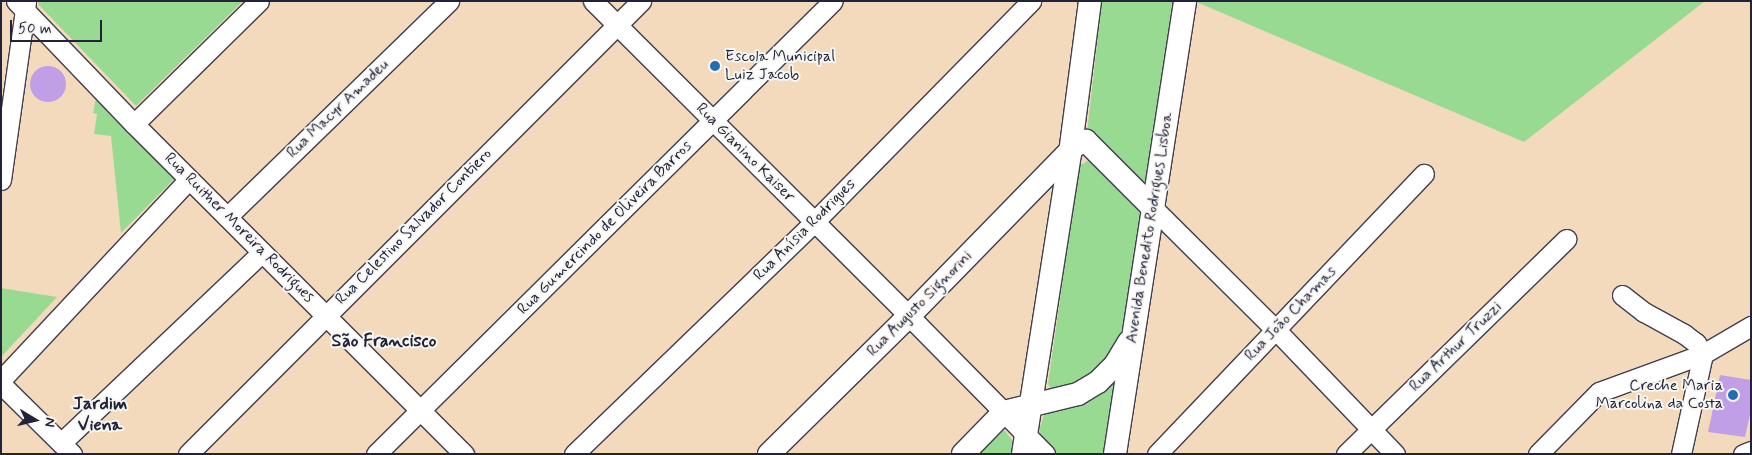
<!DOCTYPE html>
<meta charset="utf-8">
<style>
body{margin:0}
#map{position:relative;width:1752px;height:455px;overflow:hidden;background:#f4dabd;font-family:Mynerve,sans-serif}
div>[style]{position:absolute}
.green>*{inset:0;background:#98da91}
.building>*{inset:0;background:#c09fe6}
.round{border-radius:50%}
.roads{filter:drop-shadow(1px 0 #423e4e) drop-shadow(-1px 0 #423e4e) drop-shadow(0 1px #423e4e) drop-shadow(0 -1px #423e4e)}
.minor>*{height:19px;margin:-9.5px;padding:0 9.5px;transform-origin:9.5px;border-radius:9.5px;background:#fff}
.major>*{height:22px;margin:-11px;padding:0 11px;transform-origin:11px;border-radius:11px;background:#fff}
.dots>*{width:14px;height:14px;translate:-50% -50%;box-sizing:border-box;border:2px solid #f6f6f2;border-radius:50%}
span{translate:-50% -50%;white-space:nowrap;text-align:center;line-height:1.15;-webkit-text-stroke:4px #f6f6f2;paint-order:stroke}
.poi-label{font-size:16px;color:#22223b}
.left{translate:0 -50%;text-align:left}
.right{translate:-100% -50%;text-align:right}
.street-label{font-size:16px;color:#22223b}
.neighbourhood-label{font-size:18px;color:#22223b;font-weight:700}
.frame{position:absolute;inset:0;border:2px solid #22223b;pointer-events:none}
.north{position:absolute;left:10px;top:395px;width:50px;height:50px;-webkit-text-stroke:4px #f6f6f2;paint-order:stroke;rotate:99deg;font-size:14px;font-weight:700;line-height:20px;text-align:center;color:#22223b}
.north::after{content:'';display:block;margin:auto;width:18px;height:22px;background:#22223b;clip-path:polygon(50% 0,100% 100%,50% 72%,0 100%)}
.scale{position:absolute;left:10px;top:20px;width:92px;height:22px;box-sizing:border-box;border:2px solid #22223b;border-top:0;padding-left:6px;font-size:15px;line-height:18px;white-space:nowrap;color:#22223b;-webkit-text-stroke:4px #f6f6f2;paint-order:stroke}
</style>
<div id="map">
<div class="green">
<i style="clip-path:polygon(40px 1px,243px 1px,136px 106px,38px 4px)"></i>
<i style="clip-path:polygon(1102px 1px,1179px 1px,1149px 187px,1137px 182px,1087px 132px)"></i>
<i style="clip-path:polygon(1194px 1px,1705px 1px,1524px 142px)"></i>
<i style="clip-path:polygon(97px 93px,180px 173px,121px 233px,111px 136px,94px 134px,97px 114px,93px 113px)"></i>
<i style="clip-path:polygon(1091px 159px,1148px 221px,1120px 337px,1108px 361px,1087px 377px,1053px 392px,1048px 384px,1079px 166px)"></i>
<i style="clip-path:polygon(1px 288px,57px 297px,1px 357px)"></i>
<i style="clip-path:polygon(1116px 376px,1111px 454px,1057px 454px,1042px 439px,1039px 430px,1044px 415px)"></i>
<i style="clip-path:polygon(1002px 428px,1014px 442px,1012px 454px,976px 454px)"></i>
</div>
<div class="building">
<i class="round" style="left:30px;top:66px;width:36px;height:36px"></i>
<i style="clip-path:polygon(1720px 375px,1751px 380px,1751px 410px,1745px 437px,1708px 432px)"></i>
</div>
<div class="roads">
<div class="minor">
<i style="left:16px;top:1px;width:170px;rotate:46.2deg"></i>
<i style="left:134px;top:124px;width:467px;rotate:45deg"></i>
<i style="left:593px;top:1px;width:446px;rotate:44.9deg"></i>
<i style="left:909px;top:316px;width:194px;rotate:45.4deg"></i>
<i style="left:134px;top:124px;width:175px;rotate:-44.5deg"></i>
<i style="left:1px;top:180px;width:180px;rotate:-82deg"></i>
<i style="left:1154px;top:209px;width:172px;rotate:44.8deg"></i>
<i style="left:1276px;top:330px;width:172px;rotate:46.2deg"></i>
<i style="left:227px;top:217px;width:310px;rotate:-44.2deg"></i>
<i style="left:1622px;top:295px;width:28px;rotate:38deg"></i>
<i style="left:1644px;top:312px;width:46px;rotate:28.8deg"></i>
<i style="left:1684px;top:334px;width:15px;rotate:37deg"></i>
<i style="left:1696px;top:343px;width:13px;rotate:58deg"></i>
<i style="left:1px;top:380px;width:275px;rotate:-46.9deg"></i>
<i style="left:1px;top:384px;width:100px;rotate:44.6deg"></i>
<i style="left:61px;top:443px;width:277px;rotate:-43.5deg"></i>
<i style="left:188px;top:454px;width:641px;rotate:-45deg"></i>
<i style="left:376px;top:454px;width:643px;rotate:-44.75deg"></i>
<i style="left:574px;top:454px;width:334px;rotate:-44deg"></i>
<i style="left:814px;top:222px;width:310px;rotate:-45.5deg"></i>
<i style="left:1157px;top:454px;width:387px;rotate:-46.4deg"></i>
<i style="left:1346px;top:454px;width:308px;rotate:-44.3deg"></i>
<i style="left:1538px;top:454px;width:87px;rotate:-45.5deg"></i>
<i style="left:1599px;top:392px;width:111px;rotate:-20.1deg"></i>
<i style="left:1703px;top:354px;width:56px;rotate:-30.3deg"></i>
<i style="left:1681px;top:454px;width:102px;rotate:-77.6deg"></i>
<i style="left:1743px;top:454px;width:9px;rotate:-21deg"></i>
</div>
<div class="major">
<i style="left:769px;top:454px;width:197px;rotate:-44.6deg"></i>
<i style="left:909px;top:316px;width:239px;rotate:-45.7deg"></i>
<i style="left:1076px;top:145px;width:11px;rotate:-22deg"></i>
<i style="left:1086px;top:141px;width:96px;rotate:45deg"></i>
<i style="left:963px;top:454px;width:59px;rotate:-45.7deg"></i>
<i style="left:1004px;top:412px;width:76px;rotate:-13.7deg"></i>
<i style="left:1078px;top:394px;width:23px;rotate:-31deg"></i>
<i style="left:1098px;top:382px;width:24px;rotate:-45deg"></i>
<i style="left:1115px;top:365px;width:27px;rotate:-59deg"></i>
<i style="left:1023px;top:454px;width:305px;rotate:-81.1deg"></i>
<i style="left:1070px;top:153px;width:153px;rotate:-82.5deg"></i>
<i style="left:1115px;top:454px;width:458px;rotate:-81.2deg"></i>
</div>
</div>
<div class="dots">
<i style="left:715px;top:66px;background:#1f6fb2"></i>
<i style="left:1733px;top:395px;background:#1f6fb2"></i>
</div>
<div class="poi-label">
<span class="left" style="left:725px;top:66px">Escola Municipal<br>Luiz Jacob</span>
<span class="right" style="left:1723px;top:395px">Creche Maria<br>Marcolina da Costa</span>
</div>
<div class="street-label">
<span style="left:338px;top:109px;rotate:-44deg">Rua Macyr Amadeu</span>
<span style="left:745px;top:153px;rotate:45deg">Rua Gianino Kaiser</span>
<span style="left:414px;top:227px;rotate:-45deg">Rua Celestino Salvador Contiero</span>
<span style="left:239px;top:228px;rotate:45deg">Rua Ruither Moreira Rodrigues</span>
<span style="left:605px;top:228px;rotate:-45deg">Rua Gumercindo de Oliveira Barros</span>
<span style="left:1150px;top:228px;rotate:-81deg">Avenida Benedito Rodrigues Lisboa</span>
<span style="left:805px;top:230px;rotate:-45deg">Rua Anísia Rodrigues</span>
<span style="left:920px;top:304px;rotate:-45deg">Rua Augusto Signorini</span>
<span style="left:1291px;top:314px;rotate:-46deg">Rua João Chamas</span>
<span style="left:1456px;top:347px;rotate:-44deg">Rua Arthur Truzzi</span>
</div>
<div class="neighbourhood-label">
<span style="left:384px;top:341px">São Francisco</span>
<span style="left:100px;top:415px">Jardim<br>Viena</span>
</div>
<div class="frame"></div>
<div class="north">N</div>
<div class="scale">50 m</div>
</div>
